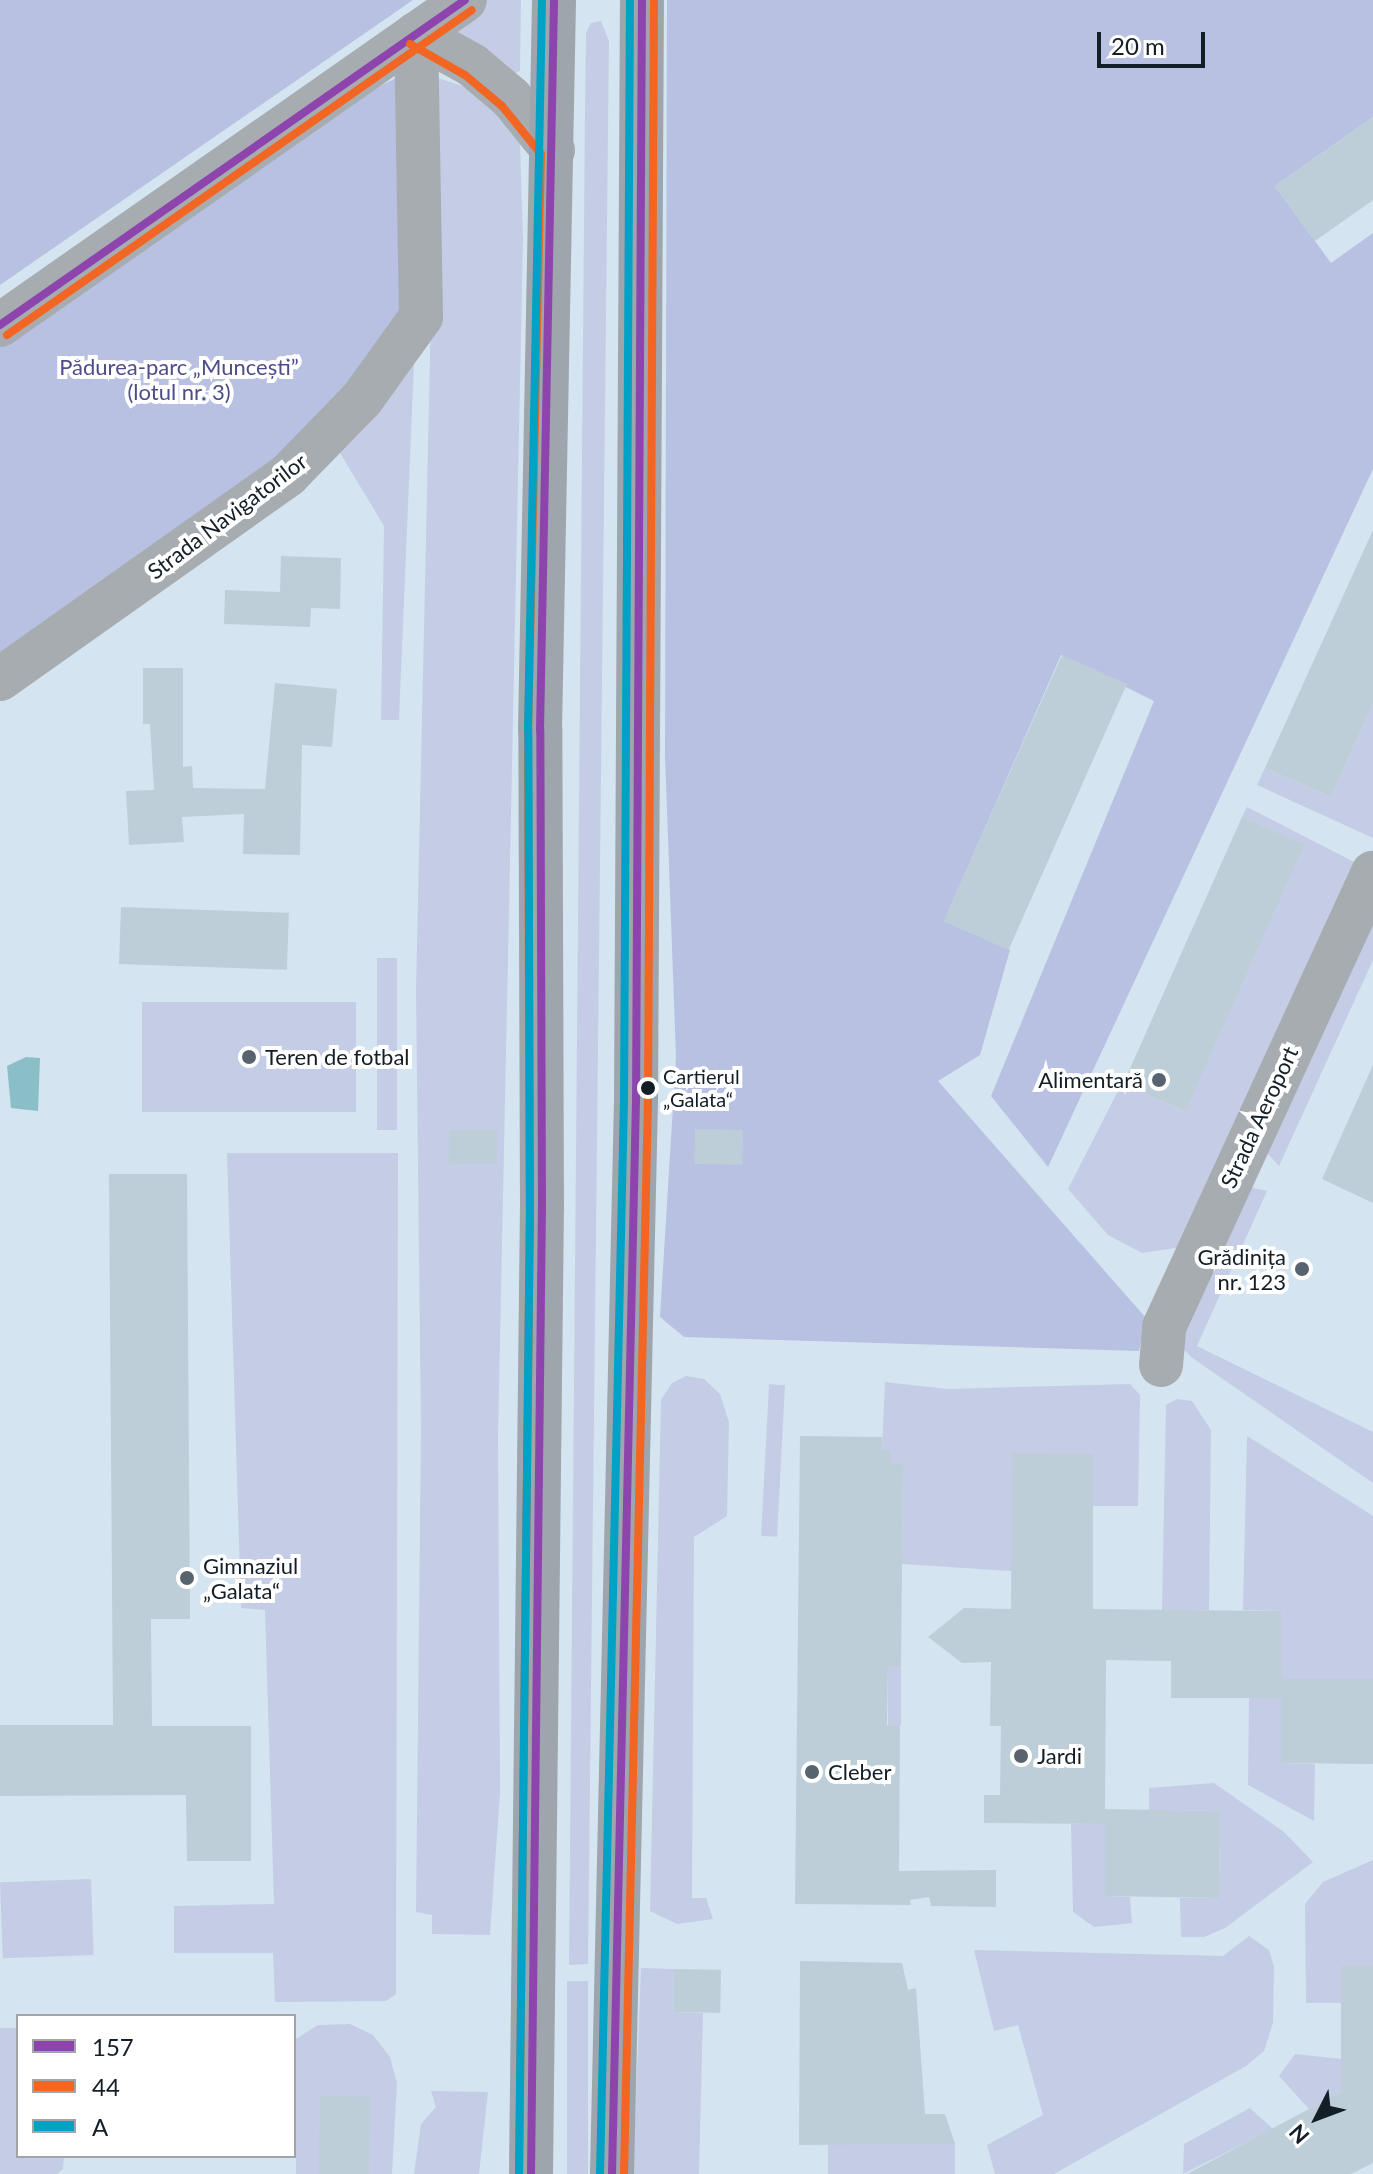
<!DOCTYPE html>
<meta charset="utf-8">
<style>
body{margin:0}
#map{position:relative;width:1373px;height:2174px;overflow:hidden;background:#d4e4f1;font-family:Lato,sans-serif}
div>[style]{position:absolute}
.green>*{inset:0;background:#c4cde5;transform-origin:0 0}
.forest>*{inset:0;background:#b8c1e1}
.water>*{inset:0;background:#8abfc8}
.building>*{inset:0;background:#bdced9;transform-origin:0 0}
.minor>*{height:44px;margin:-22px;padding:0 22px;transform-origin:22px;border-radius:22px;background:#a7acb1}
.major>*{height:44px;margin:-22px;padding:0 22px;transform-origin:22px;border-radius:22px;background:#9ea5ad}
.bus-1>*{height:8px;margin:-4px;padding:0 4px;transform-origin:4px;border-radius:4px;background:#8e44ad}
.bus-2>*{height:8px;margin:-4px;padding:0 4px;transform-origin:4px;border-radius:4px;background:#f26522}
.bus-3>*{height:8px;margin:-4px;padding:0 4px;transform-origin:4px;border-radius:4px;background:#01a2c6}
.dots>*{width:22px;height:22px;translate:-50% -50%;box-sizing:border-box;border:4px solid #fff;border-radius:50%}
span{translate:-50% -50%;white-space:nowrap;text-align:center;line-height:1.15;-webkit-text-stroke:8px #fff;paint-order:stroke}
.bus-label{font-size:20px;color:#131e27}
.left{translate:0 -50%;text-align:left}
.park-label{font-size:22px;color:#4d4d8a}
.street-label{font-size:22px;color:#131e27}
.poi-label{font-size:22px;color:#131e27}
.right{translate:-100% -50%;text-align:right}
.legend{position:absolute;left:16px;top:2014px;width:280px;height:144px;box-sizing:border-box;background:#fff;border:2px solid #a1a5a9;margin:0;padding:10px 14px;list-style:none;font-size:24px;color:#131e27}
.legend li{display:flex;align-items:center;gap:16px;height:40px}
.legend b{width:40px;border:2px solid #a1a5a9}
.north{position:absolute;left:1277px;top:2078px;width:80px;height:80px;-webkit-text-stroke:6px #fff;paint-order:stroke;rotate:228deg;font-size:22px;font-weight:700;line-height:32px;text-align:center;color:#131e27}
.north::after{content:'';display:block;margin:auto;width:28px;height:36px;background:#131e27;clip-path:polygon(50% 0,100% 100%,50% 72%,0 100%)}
.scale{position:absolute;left:1097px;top:32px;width:108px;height:36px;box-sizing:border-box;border:4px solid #131e27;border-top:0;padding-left:10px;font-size:24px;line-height:28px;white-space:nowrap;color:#131e27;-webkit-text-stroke:6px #fff;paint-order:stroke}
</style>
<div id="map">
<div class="green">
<i style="clip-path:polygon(485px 0,521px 0,520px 71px,516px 73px,483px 49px,444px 36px)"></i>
<i style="clip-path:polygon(601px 21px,609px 41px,588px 1964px,569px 1965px,585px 109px,586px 33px,591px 23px)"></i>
<i style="clip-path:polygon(431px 76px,482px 92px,503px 110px,520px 144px,523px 239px,498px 1436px,500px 1792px,490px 1935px,432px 1934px,432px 1915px,416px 1912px,421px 1429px,416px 990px,431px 311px)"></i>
<i style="clip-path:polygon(415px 338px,399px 720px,381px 720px,384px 526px,337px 448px)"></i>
<i style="clip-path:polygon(1373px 704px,1373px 838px,1257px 785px,1265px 768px,1331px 797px)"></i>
<i style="clip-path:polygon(1247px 807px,1360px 865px,1194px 1235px,1176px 1248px,1142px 1253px,1108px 1235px,1068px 1189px,1122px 1083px,1184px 1111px,1303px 845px,1242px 817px)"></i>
<i style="clip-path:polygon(1373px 903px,1373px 960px,1279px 1166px,1265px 1151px)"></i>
<i style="left:377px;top:958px;width:20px;height:172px"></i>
<i style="left:142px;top:1002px;width:214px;height:110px"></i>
<i style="clip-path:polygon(227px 1153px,398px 1153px,396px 1994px,386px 2001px,275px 2002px,273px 1953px,174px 1953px,174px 1906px,274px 1904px,265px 1610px,241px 1608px)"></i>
<i style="clip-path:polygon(1250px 1187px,1267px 1191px,1197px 1346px,1373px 1432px,1373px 1483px,1191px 1357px,1179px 1344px)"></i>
<i style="clip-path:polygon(686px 1376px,704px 1379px,720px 1394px,729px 1422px,727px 1516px,694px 1537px,692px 1898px,706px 1898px,713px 1919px,677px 1924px,650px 1911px,661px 1400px,672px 1383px)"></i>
<i style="clip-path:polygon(885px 1382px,947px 1389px,1130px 1384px,1140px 1395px,1138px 1506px,1093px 1506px,1011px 1571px,902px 1564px,903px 1464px,891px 1464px,891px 1450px,882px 1450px)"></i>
<i style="left:785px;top:1385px;width:152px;height:16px;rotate:93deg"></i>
<i style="clip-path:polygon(1177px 1399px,1192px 1401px,1211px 1430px,1209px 1610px,1162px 1610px,1166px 1405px)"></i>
<i style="clip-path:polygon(1247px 1436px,1373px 1516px,1373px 1679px,1281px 1679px,1281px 1611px,1243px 1610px)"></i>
<i style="left:888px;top:1666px;width:13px;height:59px"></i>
<i style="clip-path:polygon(1249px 1698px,1281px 1698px,1281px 1763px,1315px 1764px,1314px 1821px,1248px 1785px)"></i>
<i style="clip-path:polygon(1214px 1783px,1284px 1832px,1313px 1862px,1225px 1928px,1204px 1937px,1181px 1937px,1180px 1898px,1219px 1898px,1220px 1811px,1149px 1810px,1149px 1788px)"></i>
<i style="clip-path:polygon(1071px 1824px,1105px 1824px,1105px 1896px,1130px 1897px,1132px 1923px,1094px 1927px,1073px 1912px)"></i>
<i style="clip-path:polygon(1373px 1860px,1373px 1966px,1341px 1966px,1341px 2003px,1306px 2003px,1305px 1904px,1323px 1882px)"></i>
<i style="left:91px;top:1879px;width:76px;height:91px;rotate:88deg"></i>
<i style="clip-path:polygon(1249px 1936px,1269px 1950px,1274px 1967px,1273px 2023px,1264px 2051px,1246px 2066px,1054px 2174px,995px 2174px,987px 2145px,1043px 2115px,1018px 2025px,994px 2031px,974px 1950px,1223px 1956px)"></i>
<i style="clip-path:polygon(641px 1968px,674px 1969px,673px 2012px,703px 2013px,699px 2174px,633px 2174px)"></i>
<i style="left:567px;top:1981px;width:21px;height:193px"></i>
<i style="clip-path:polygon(350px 2024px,373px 2035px,390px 2057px,397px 2083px,392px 2174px,296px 2174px,296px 2039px,318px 2025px)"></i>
<i style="clip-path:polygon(0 2028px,18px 2028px,18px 2156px,64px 2156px,63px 2169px,57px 2174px,0 2174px)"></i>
<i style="clip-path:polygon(1295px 2054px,1341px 2059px,1341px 2092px,1309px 2109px,1279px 2076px)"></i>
<i style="clip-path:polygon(431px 2091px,488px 2092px,479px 2174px,414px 2174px,421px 2124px,436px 2107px)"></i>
<i style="clip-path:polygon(1250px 2108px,1273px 2129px,1183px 2174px,1184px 2144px)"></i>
<i style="left:828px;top:2144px;width:127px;height:30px"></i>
</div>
<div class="forest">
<i style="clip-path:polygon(0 0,413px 0,0 285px)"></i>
<i style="clip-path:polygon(667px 0,1373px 0,1373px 117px,1275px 186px,1331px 263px,1373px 233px,1373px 469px,1048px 1167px,991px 1096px,1154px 701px,1061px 655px,944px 921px,1010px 950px,980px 1055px,938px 1081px,1146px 1318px,1139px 1351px,684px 1337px,660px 1317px,676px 1057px,665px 755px)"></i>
<i style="clip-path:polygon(398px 77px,405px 314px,343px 403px,262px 480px,0 658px,0 345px,362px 95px)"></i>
</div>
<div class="water">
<i style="clip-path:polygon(26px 1057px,40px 1058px,38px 1111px,11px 1108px,7px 1066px)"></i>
</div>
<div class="building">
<i style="clip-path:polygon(1373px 117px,1373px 200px,1315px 241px,1275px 186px)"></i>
<i style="clip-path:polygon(1373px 530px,1373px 704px,1331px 797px,1265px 768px)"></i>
<i style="clip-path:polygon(281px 556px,341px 558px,340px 609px,311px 608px,310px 627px,224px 624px,225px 590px,280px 592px)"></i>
<i style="left:1062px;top:655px;width:71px;height:291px;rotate:24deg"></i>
<i style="clip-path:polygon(143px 668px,183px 668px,183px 767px,192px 766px,193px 788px,265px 789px,275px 683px,337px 689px,332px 747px,302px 745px,300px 855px,243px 854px,244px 814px,182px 817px,184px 842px,129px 845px,126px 791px,154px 790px,150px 724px,143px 724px)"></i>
<i style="left:1242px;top:817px;width:68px;height:292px;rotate:24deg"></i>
<i style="left:121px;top:907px;width:168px;height:57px;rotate:2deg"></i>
<i style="clip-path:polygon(1373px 1065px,1373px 1203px,1322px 1179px)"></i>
<i style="left:695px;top:1129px;width:48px;height:35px;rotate:1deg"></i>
<i style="left:449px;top:1130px;width:48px;height:34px"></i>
<i style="clip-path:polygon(109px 1174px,187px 1174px,190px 1619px,151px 1619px,152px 1726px,251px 1726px,251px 1861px,187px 1861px,186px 1795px,0 1796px,0 1725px,113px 1725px)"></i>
<i style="clip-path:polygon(800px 1436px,882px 1437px,882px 1450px,891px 1450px,891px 1464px,903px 1464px,901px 1666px,888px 1666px,887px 1725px,900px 1725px,899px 1871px,996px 1870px,996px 1907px,931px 1906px,929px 1897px,910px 1900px,911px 1905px,795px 1904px)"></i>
<i style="clip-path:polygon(1012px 1453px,1093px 1454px,1093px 1609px,1281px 1611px,1281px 1679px,1373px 1679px,1373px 1764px,1281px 1763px,1281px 1698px,1171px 1698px,1171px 1661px,1106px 1660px,1105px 1809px,1220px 1811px,1219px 1898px,1105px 1896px,1105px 1824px,984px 1823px,984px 1795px,1000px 1795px,1001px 1726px,990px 1726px,991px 1662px,962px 1663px,928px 1637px,964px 1608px,1011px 1609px)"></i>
<i style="clip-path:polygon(800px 1961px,902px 1963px,908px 1990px,916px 1988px,925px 2114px,945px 2114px,955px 2144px,799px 2145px)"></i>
<i style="clip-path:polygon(1341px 1966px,1373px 1966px,1373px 2163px,1351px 2174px,1187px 2174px,1341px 2092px)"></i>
<i style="left:674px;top:1969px;width:47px;height:43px;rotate:1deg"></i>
<i style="left:320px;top:2096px;width:50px;height:78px;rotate:1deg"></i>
</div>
<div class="minor">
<i style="left:416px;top:34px;width:64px;rotate:29deg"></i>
<i style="left:472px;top:65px;width:51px;rotate:40.2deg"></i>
<i style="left:511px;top:98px;width:67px;rotate:51.1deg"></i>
<i style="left:0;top:325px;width:567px;rotate:-34.95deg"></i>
<i style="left:0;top:679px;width:353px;rotate:-35.3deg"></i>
<i style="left:288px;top:475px;width:106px;rotate:-45.8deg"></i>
<i style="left:362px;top:399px;width:101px;rotate:-54.3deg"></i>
<i style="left:421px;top:317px;width:283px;rotate:-91deg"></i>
<i style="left:1161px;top:1365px;width:38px;rotate:-85deg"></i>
<i style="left:1164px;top:1327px;width:500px;rotate:-65.3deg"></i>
</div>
<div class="major">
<i style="left:531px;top:2174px;width:966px;rotate:-89.35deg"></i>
<i style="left:542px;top:1208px;width:478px;rotate:-90.2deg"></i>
<i style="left:540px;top:730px;width:730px;rotate:-88.9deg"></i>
<i style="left:612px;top:2174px;width:1072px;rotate:-88.72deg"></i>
<i style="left:636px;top:1102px;width:1102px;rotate:-89.69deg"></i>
</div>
<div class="bus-1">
<i style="left:0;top:325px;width:567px;rotate:-34.95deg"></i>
<i style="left:531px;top:2174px;width:966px;rotate:-89.35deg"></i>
<i style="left:542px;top:1208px;width:478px;rotate:-90.2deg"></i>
<i style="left:540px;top:730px;width:730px;rotate:-88.9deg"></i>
<i style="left:612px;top:2174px;width:1072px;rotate:-88.72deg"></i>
<i style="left:636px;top:1102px;width:1102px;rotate:-89.69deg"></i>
</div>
<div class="bus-2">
<i style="left:410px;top:44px;width:63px;rotate:29.4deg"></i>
<i style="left:465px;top:75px;width:48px;rotate:40deg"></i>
<i style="left:502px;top:106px;width:62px;rotate:50.9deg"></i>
<i style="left:541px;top:154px;width:576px;rotate:91.29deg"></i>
<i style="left:528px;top:730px;width:478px;rotate:89.8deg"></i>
<i style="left:530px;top:1208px;width:966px;rotate:90.65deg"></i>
<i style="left:7px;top:335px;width:567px;rotate:-34.95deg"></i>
<i style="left:624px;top:2174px;width:1072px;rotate:-88.72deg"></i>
<i style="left:648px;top:1102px;width:1102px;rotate:-89.69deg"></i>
</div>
<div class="bus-3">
<i style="left:519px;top:2174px;width:966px;rotate:-89.35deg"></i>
<i style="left:530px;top:1208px;width:478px;rotate:-90.2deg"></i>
<i style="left:528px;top:730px;width:730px;rotate:-88.9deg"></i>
<i style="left:600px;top:2174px;width:1072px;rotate:-88.72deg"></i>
<i style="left:624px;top:1102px;width:1102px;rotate:-89.69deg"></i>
</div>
<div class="dots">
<i style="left:249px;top:1057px;background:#57636e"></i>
<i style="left:1159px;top:1080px;background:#57636e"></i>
<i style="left:648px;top:1088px;background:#131e27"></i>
<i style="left:1302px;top:1269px;background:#57636e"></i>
<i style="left:187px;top:1578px;background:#57636e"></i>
<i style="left:1021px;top:1756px;background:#57636e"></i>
<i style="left:812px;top:1772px;background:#57636e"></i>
</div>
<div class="bus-label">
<span class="left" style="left:663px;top:1088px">Cartierul<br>„Galata“</span>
</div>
<div class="park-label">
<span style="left:179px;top:379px">Pădurea-parc „Muncești”<br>(lotul nr. 3)</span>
</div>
<div class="street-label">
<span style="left:227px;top:516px;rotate:-37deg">Strada Navigatorilor</span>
<span style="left:1259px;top:1117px;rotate:-65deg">Strada Aeroport</span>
</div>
<div class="poi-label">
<span class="left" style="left:265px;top:1057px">Teren de fotbal</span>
<span class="right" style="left:1143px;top:1080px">Alimentară</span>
<span class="right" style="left:1286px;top:1269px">Grădinița<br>nr. 123</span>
<span class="left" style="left:203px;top:1578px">Gimnaziul<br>„Galata“</span>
<span class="left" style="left:1037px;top:1756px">Jardi</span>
<span class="left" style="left:828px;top:1772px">Cleber</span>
</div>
<ul class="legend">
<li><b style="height:10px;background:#8e44ad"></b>157</li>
<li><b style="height:10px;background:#f26522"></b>44</li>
<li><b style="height:10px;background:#01a2c6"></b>A</li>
</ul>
<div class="north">N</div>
<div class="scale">20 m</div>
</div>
